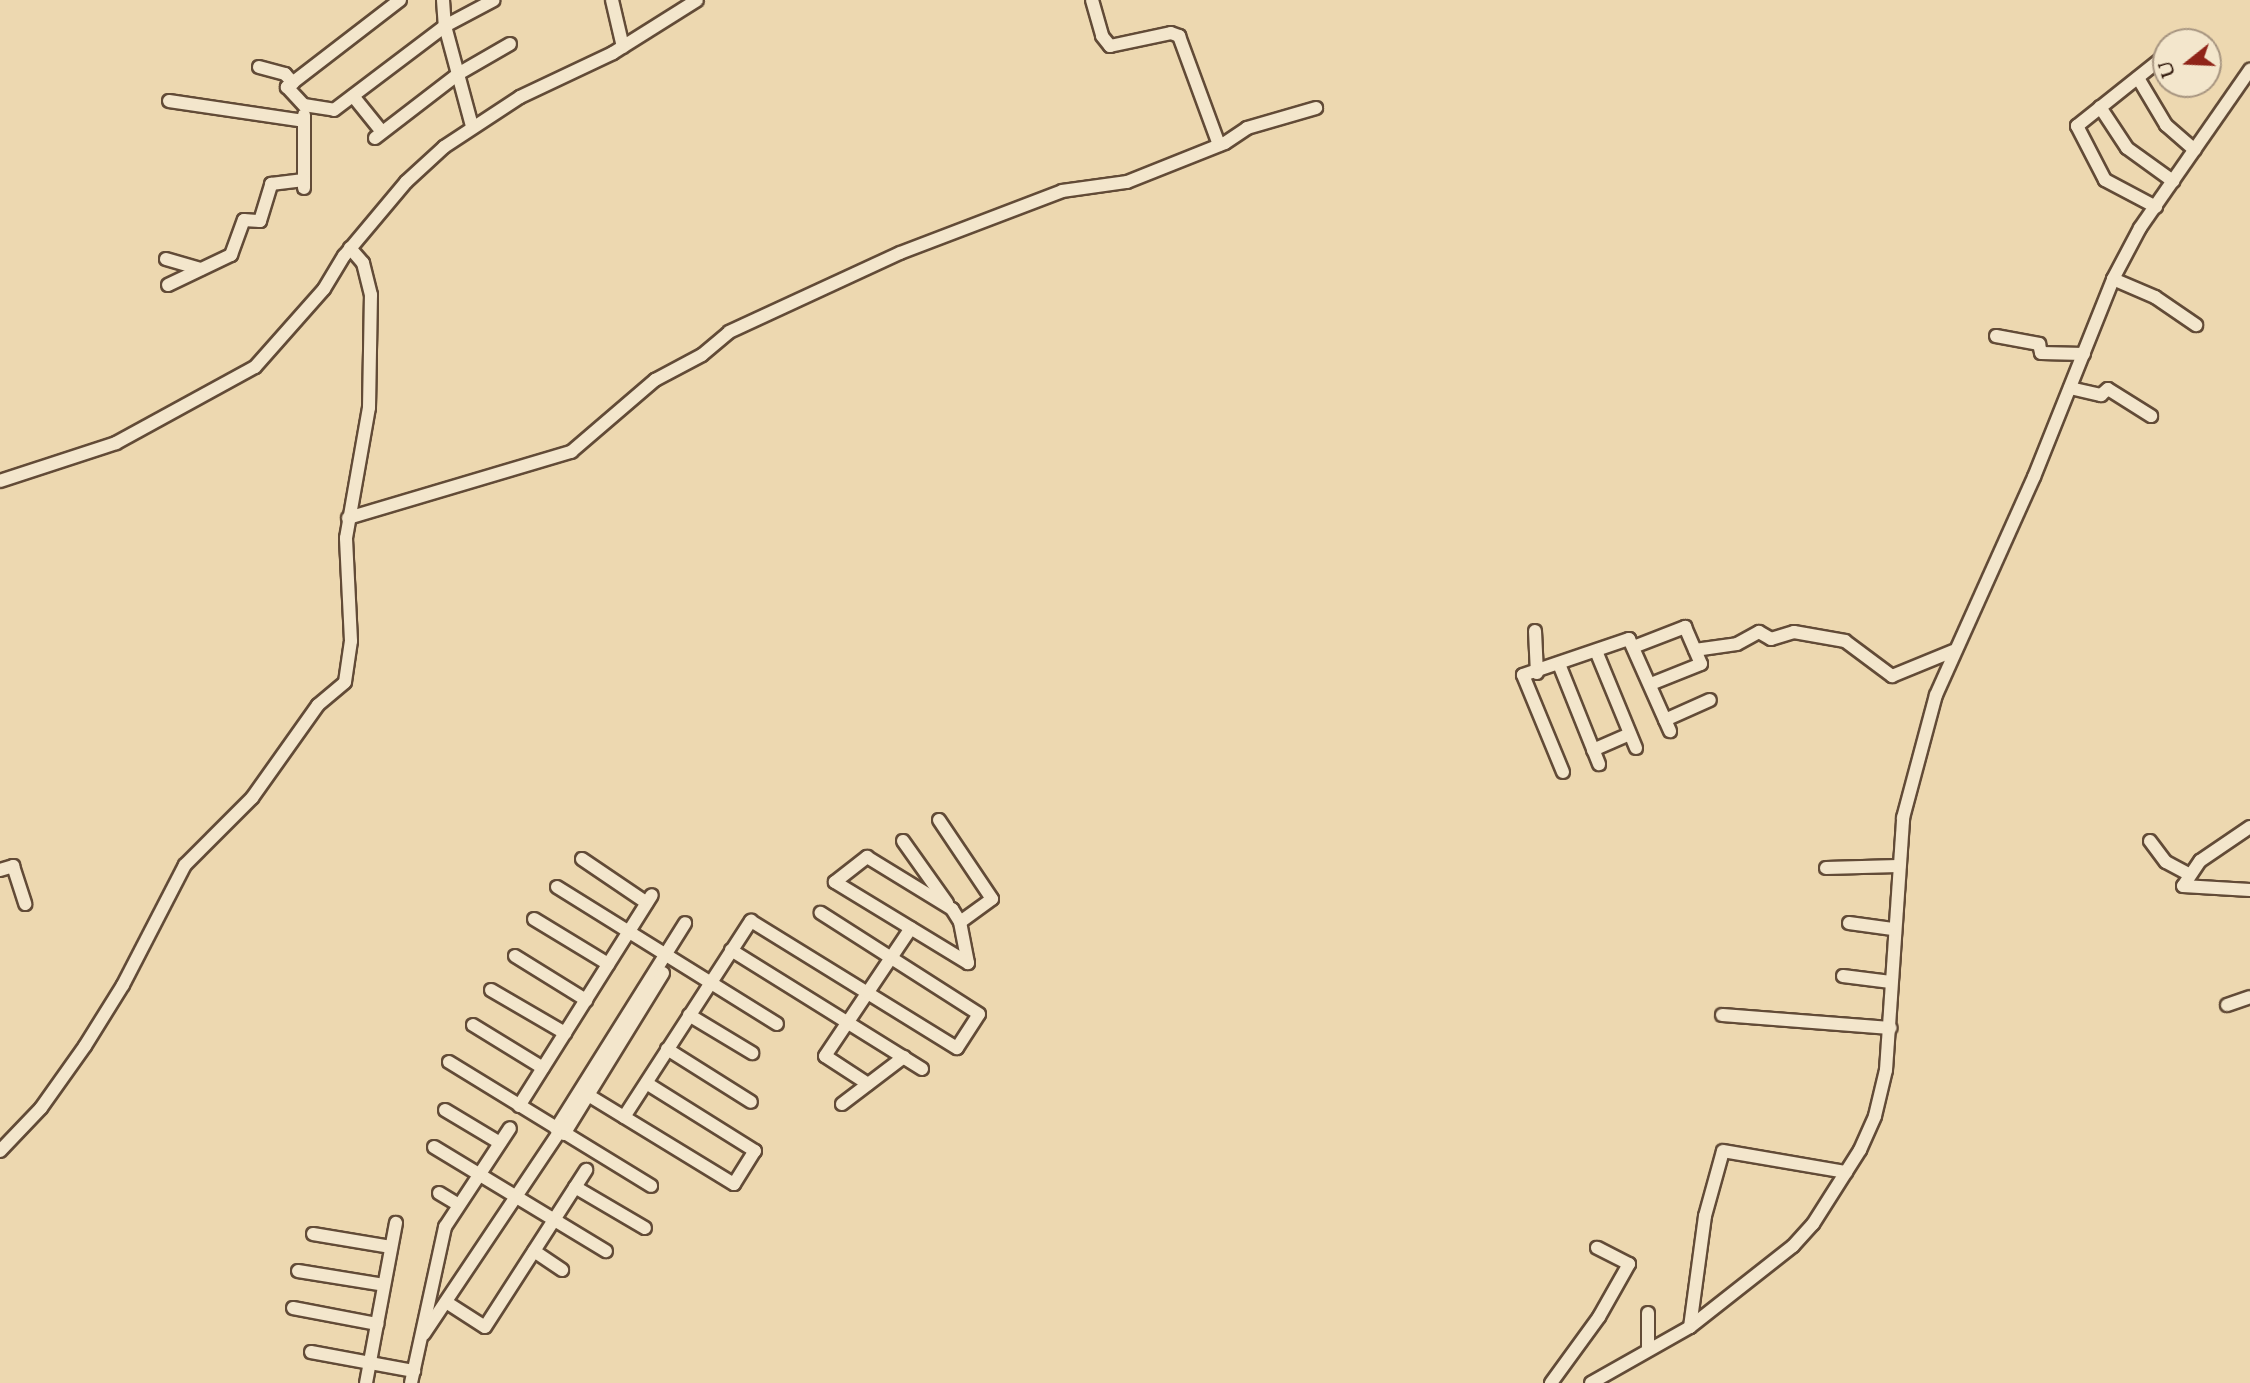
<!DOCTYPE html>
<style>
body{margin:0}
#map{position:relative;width:2250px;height:1383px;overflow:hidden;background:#edd8b0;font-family:"Sorts Mill Goudy",serif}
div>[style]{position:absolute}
.roads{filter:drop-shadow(2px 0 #624b37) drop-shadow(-2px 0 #624b37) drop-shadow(0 2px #624b37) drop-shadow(0 -2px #624b37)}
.minor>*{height:12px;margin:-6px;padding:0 6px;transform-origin:6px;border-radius:6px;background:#f3e6cc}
span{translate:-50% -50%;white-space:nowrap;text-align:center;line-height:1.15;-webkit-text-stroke:5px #f3e6cc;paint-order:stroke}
.north{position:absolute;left:2152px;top:28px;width:70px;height:70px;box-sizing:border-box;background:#f3e6cc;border:2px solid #a79580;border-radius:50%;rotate:252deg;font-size:19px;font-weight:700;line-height:28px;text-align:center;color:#341c0f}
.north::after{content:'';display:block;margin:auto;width:24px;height:32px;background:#8f2418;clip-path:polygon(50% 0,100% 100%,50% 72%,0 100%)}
</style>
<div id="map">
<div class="roads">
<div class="minor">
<i style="left:400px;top:0;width:143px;rotate:142.4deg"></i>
<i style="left:287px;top:87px;width:25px;rotate:47deg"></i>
<i style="left:304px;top:105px;width:30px;rotate:9deg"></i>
<i style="left:334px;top:110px;width:139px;rotate:-37.1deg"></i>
<i style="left:445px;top:26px;width:55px;rotate:-28deg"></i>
<i style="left:443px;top:0;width:26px;rotate:86deg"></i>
<i style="left:445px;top:26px;width:104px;rotate:74.9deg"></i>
<i style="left:612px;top:0;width:48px;rotate:76.8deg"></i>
<i style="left:1092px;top:0;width:37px;rotate:74deg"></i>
<i style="left:1102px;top:36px;width:13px;rotate:51deg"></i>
<i style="left:1110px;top:46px;width:62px;rotate:-12deg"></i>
<i style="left:1171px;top:33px;width:9px;rotate:21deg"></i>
<i style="left:1179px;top:36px;width:116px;rotate:69.8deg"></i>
<i style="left:259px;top:67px;width:27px;rotate:15deg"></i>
<i style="left:285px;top:74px;width:12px;rotate:48deg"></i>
<i style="left:2138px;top:78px;width:55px;rotate:59.2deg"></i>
<i style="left:2166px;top:125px;width:38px;rotate:41deg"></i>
<i style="left:353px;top:96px;width:46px;rotate:51.1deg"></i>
<i style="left:169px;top:101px;width:136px;rotate:8.4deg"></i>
<i style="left:2100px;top:107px;width:49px;rotate:56.6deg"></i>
<i style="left:2127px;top:148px;width:57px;rotate:35.7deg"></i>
<i style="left:304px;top:115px;width:73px;rotate:90deg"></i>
<i style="left:375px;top:138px;width:105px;rotate:-37.6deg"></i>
<i style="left:458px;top:74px;width:60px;rotate:-30deg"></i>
<i style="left:2156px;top:207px;width:58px;rotate:-152.1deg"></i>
<i style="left:2105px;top:180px;width:61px;rotate:-117.4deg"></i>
<i style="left:2077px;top:126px;width:114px;rotate:-38.6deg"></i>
<i style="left:166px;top:259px;width:36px;rotate:16deg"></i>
<i style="left:2113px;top:279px;width:46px;rotate:23.2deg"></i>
<i style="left:2155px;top:297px;width:50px;rotate:34.3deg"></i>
<i style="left:168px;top:285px;width:70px;rotate:-25.5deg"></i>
<i style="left:231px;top:255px;width:37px;rotate:-70deg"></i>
<i style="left:244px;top:220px;width:16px;rotate:4deg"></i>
<i style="left:260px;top:221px;width:39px;rotate:-73deg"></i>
<i style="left:271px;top:184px;width:33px;rotate:-7deg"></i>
<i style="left:1996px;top:336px;width:44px;rotate:10.5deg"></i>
<i style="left:2039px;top:344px;width:9px;rotate:77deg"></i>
<i style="left:2041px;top:353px;width:43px;rotate:1.3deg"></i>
<i style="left:2070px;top:388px;width:32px;rotate:13deg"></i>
<i style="left:2101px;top:395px;width:9px;rotate:-41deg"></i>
<i style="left:2108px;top:389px;width:51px;rotate:32.1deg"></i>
<i style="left:0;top:481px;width:122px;rotate:-18.1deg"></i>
<i style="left:116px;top:443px;width:158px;rotate:-28.7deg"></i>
<i style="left:255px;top:367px;width:104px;rotate:-48.5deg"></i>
<i style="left:324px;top:289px;width:39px;rotate:-59deg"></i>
<i style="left:344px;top:256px;width:97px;rotate:-50deg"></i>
<i style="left:406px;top:182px;width:52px;rotate:-42.6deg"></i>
<i style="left:444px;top:147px;width:91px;rotate:-33.3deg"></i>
<i style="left:520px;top:97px;width:103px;rotate:-25.3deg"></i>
<i style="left:613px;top:53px;width:99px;rotate:-32.2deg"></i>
<i style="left:348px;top:518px;width:233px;rotate:-16.5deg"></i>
<i style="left:571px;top:452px;width:111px;rotate:-40.6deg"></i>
<i style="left:655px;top:380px;width:53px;rotate:-28deg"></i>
<i style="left:702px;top:355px;width:35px;rotate:-40deg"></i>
<i style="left:729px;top:332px;width:188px;rotate:-24.8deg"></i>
<i style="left:900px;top:253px;width:173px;rotate:-20.9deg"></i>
<i style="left:1062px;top:191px;width:66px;rotate:-7.9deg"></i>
<i style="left:1127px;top:182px;width:105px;rotate:-21.7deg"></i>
<i style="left:1225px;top:143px;width:27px;rotate:-34deg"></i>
<i style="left:1247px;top:128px;width:72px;rotate:-16.2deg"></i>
<i style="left:1535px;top:631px;width:42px;rotate:87.3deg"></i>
<i style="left:1636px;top:646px;width:53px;rotate:-21.2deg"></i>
<i style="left:1685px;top:627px;width:40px;rotate:66.6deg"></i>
<i style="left:1701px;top:664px;width:54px;rotate:158.2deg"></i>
<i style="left:1695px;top:650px;width:42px;rotate:-8.1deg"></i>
<i style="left:1737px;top:644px;width:25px;rotate:-29deg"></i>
<i style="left:1759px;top:632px;width:14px;rotate:30deg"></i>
<i style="left:1771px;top:639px;width:24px;rotate:-17deg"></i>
<i style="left:1794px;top:632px;width:52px;rotate:10deg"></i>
<i style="left:1845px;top:641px;width:59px;rotate:36.7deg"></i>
<i style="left:1892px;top:676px;width:66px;rotate:-22.3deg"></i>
<i style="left:1596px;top:651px;width:105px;rotate:67.6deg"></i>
<i style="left:1559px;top:664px;width:108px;rotate:68.2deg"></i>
<i style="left:1665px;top:720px;width:49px;rotate:-24deg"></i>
<i style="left:1593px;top:750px;width:40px;rotate:-23.4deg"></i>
<i style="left:1563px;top:772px;width:105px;rotate:-112.4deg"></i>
<i style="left:1523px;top:675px;width:112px;rotate:-18.8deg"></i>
<i style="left:1629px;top:639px;width:101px;rotate:66deg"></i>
<i style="left:939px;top:820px;width:95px;rotate:56.1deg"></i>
<i style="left:992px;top:899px;width:39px;rotate:144deg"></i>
<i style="left:960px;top:922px;width:42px;rotate:79deg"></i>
<i style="left:968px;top:963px;width:156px;rotate:-148.7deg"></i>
<i style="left:835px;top:882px;width:41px;rotate:-38deg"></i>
<i style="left:867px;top:857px;width:100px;rotate:31.5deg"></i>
<i style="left:952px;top:909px;width:15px;rotate:58deg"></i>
<i style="left:2250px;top:827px;width:60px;rotate:145.8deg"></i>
<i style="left:2200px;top:861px;width:30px;rotate:124deg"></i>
<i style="left:2183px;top:886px;width:67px;rotate:3.4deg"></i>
<i style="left:903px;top:841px;width:76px;rotate:54.6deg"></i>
<i style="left:2150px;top:841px;width:26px;rotate:53deg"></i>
<i style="left:2166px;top:862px;width:26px;rotate:28deg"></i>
<i style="left:582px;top:859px;width:78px;rotate:34.1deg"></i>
<i style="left:1826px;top:868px;width:72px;rotate:-1.6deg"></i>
<i style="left:0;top:870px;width:14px;rotate:-17deg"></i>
<i style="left:13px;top:866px;width:40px;rotate:72deg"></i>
<i style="left:557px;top:887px;width:259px;rotate:31.9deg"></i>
<i style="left:534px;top:919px;width:87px;rotate:31.3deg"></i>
<i style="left:1849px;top:923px;width:44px;rotate:7.8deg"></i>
<i style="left:731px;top:950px;width:225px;rotate:31.9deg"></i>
<i style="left:515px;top:956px;width:84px;rotate:31.8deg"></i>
<i style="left:1843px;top:976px;width:48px;rotate:7.1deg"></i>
<i style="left:491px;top:990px;width:86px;rotate:30.2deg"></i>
<i style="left:2227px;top:1005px;width:24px;rotate:-19deg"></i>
<i style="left:689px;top:1015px;width:74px;rotate:31.1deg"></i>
<i style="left:1722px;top:1015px;width:169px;rotate:4.4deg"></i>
<i style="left:473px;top:1025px;width:82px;rotate:31.6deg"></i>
<i style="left:667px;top:1049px;width:99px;rotate:32.2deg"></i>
<i style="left:449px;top:1062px;width:237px;rotate:31.5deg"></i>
<i style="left:868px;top:1084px;width:51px;rotate:-146.9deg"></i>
<i style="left:825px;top:1056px;width:154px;rotate:-56.1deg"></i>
<i style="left:588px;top:1095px;width:171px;rotate:31.4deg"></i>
<i style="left:734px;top:1184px;width:39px;rotate:-58deg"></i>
<i style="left:755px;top:1151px;width:128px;rotate:-148deg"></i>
<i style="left:842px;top:1104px;width:78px;rotate:-37.2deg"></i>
<i style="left:519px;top:1106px;width:249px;rotate:-57.8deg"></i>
<i style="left:445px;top:1110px;width:64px;rotate:31deg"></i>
<i style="left:624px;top:1117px;width:234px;rotate:-57.1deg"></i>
<i style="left:751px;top:921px;width:242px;rotate:31.7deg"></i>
<i style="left:957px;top:1048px;width:40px;rotate:-57.1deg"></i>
<i style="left:979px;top:1014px;width:188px;rotate:-147.4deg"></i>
<i style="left:556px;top:1129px;width:243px;rotate:-57.9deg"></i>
<i style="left:564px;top:1134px;width:189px;rotate:-58.4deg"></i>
<i style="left:434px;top:1147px;width:201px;rotate:31.2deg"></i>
<i style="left:0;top:1151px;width:59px;rotate:-46.4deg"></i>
<i style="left:41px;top:1108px;width:76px;rotate:-54.6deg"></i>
<i style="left:85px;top:1046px;width:72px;rotate:-58.1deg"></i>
<i style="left:123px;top:985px;width:135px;rotate:-62.7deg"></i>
<i style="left:185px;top:865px;width:95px;rotate:-45deg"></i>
<i style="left:252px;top:798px;width:114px;rotate:-54.6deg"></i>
<i style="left:318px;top:705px;width:35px;rotate:-40deg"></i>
<i style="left:345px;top:682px;width:41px;rotate:-81.7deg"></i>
<i style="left:351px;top:641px;width:103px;rotate:-92.8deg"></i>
<i style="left:346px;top:538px;width:132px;rotate:-80deg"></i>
<i style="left:369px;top:408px;width:113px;rotate:-89deg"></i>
<i style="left:371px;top:295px;width:33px;rotate:-104deg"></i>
<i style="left:363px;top:263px;width:20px;rotate:-131deg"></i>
<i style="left:575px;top:1187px;width:81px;rotate:30.4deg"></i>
<i style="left:439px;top:1193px;width:23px;rotate:31deg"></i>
<i style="left:313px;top:1234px;width:79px;rotate:9.5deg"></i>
<i style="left:534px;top:1251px;width:34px;rotate:34deg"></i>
<i style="left:298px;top:1271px;width:87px;rotate:9.2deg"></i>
<i style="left:446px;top:1302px;width:46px;rotate:32.7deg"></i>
<i style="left:485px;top:1327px;width:187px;rotate:-57.2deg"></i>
<i style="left:293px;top:1308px;width:86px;rotate:10.8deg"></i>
<i style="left:1648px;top:1313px;width:36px;rotate:90deg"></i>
<i style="left:1690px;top:1327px;width:112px;rotate:-82.3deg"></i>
<i style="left:1705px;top:1216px;width:67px;rotate:-74.5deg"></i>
<i style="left:1723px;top:1151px;width:125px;rotate:9.7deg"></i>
<i style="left:424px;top:1334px;width:244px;rotate:-56.2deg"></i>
<i style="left:311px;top:1352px;width:105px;rotate:10.5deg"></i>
<i style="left:366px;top:1383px;width:163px;rotate:-79.4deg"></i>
<i style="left:411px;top:1383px;width:160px;rotate:-77.7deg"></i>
<i style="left:445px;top:1227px;width:118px;rotate:-56.7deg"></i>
<i style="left:1551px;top:1383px;width:82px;rotate:-54deg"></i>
<i style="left:1599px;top:1317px;width:61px;rotate:-60.5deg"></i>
<i style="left:1629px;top:1264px;width:36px;rotate:-153deg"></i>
<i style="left:1591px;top:1383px;width:114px;rotate:-29.5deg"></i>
<i style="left:1690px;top:1327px;width:131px;rotate:-38.2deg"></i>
<i style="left:1793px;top:1246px;width:30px;rotate:-48deg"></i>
<i style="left:1813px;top:1224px;width:88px;rotate:-57.6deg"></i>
<i style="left:1860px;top:1150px;width:37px;rotate:-66deg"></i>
<i style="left:1875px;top:1116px;width:47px;rotate:-76.6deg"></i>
<i style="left:1886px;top:1070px;width:253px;rotate:-86.1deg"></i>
<i style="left:1903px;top:818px;width:127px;rotate:-75deg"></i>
<i style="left:1936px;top:695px;width:239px;rotate:-65.8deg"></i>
<i style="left:2034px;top:477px;width:213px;rotate:-68.2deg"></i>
<i style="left:2113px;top:279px;width:58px;rotate:-62.1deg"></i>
<i style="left:2140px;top:228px;width:193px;rotate:-55.2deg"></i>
</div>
</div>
<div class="north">U</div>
</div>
